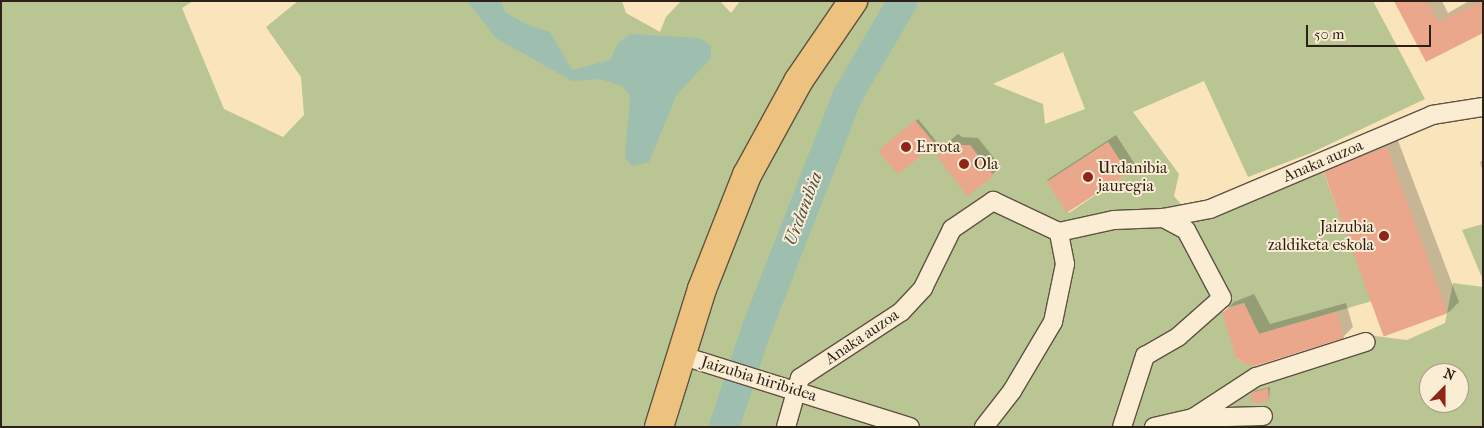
<!DOCTYPE html>
<style>
body{margin:0}
#map{position:relative;width:1484px;height:428px;overflow:hidden;background:#f9e4bb;font-family:"IM FELL French Canon",serif}
div>[style]{position:absolute}
.green>*{inset:0;background:#b9c593}
.water>*{inset:0;background:#9ebfaf}
.shadow>*{inset:0;background:#0003;transform-origin:0 0}
.river>*{height:30px;margin:-15px;padding:0 15px;transform-origin:15px;border-radius:15px;background:#9ebfaf}
.building>*{inset:0;background:#eaa78c;transform-origin:0 0}
.roads{filter:drop-shadow(1px 0 #5f5242) drop-shadow(-1px 0 #5f5242) drop-shadow(0 1px #5f5242) drop-shadow(0 -1px #5f5242)}
.street>*{height:18px;margin:-9px;padding:0 9px;transform-origin:9px;border-radius:9px;background:#fbedd3}
.primary>*{height:28px;margin:-14px;padding:0 14px;transform-origin:14px;border-radius:14px;background:#ecc27e}
.dots>*{width:14px;height:14px;translate:-50% -50%;box-sizing:border-box;border:2px solid #fbedd3;border-radius:50%}
span{translate:-50% -50%;white-space:nowrap;text-align:center;line-height:1.15;-webkit-text-stroke:4px #fbedd3;paint-order:stroke}
.poi-label{font-size:16px;color:#2c2119}
.left{translate:0 -50%;text-align:left}
.right{translate:-100% -50%;text-align:right}
.street-label{font-size:16px;color:#2c2119}
.water-label{font-size:18px;color:#4e5046;font-style:italic}
.frame{position:absolute;inset:0;border:2px solid #2c2119;pointer-events:none}
.north{position:absolute;left:1419px;top:363px;width:50px;height:50px;box-sizing:border-box;background:#fbedd3;border:1px solid #a89b89;border-radius:50%;rotate:22deg;font-size:14px;font-weight:700;line-height:20px;text-align:center;color:#2c2119}
.north::after{content:'';display:block;margin:auto;width:18px;height:22px;background:#8f2418;clip-path:polygon(50% 0,100% 100%,50% 72%,0 100%)}
.scale{position:absolute;left:1306px;top:25px;width:125px;height:22px;box-sizing:border-box;border:2px solid #2c2119;border-top:0;padding-left:6px;font-size:15px;line-height:18px;white-space:nowrap;color:#2c2119;-webkit-text-stroke:4px #fbedd3;paint-order:stroke}
</style>
<div id="map">
<div class="green">
<i style="clip-path:polygon(evenodd,1px 1px,193px 1px,182px 8px,224px 109px,283px 137px,304px 115px,301px 77px,266px 27px,298px 1px,622px 1px,626px 13px,660px 32px,666px 17px,681px 1px,720px 1px,731px 13px,740px 1px,1373px 1px,1425px 99px,1311px 153px,1248px 177px,1204px 81px,1133px 112px,1179px 174px,1174px 196px,1195px 221px,1323px 171px,1372px 301px,1259px 334px,1244px 303px,1222px 309px,1237px 359px,1258px 367px,1344px 339px,1367px 335px,1407px 340px,1445px 323px,1453px 283px,1483px 287px,1483px 427px,991px 427px,990px 418px,974px 427px,1px 427px,1px 1px,1063px 52px,1085px 109px,1045px 124px,1043px 104px,993px 84px,1063px 52px,1px 1px,1108px 142px,1128px 173px,1069px 213px,1047px 182px,1108px 142px,1px 1px,1429px 373px,1459px 373px,1459px 403px,1429px 403px,1429px 373px)"></i>
<i style="clip-path:polygon(1483px 224px,1483px 280px,1462px 230px)"></i>
</div>
<div class="water">
<i style="clip-path:polygon(467px 1px,501px 1px,505px 12px,526px 24px,550px 32px,572px 70px,610px 60px,618px 43px,631px 34px,699px 38px,711px 46px,711px 58px,676px 96px,649px 162px,632px 166px,625px 157px,630px 96px,622px 86px,600px 79px,572px 81px,496px 38px)"></i>
</div>
<div class="shadow">
<i style="clip-path:polygon(1395px 1px,1442px 1px,1448px 13px,1469px 1px,1483px 1px,1427px 61px)"></i>
<i style="clip-path:polygon(918px 119px,936px 141px,934px 143px,882px 148px)"></i>
<i style="clip-path:polygon(958px 134px,962px 137px,978px 138px,1001px 167px,967px 195px,936px 152px)"></i>
<i style="left:1116px;top:135px;width:35px;height:82px;rotate:57deg"></i>
<i style="clip-path:polygon(1397px 138px,1459px 302px,1449px 312px,1385px 335px,1325px 173px,1335px 163px)"></i>
<i style="clip-path:polygon(1483px 160px,1483px 173px,1480px 162px)"></i>
<i style="clip-path:polygon(1254px 294px,1270px 324px,1346px 303px,1353px 327px,1343px 337px,1255px 365px,1224px 312px,1234px 302px)"></i>
<i style="clip-path:polygon(1270px 387px,1269px 400px,1252px 394px,1255px 391px)"></i>
</div>
<div class="river">
<i style="left:724px;top:427px;width:104px;rotate:-71.6deg"></i>
<i style="left:757px;top:328px;width:250px;rotate:-68.7deg"></i>
<i style="left:848px;top:95px;width:109px;rotate:-59.7deg"></i>
</div>
<div class="building">
<i style="clip-path:polygon(1394px 1px,1427px 1px,1438px 22px,1483px 1px,1483px 33px,1426px 62px)"></i>
<i style="left:915px;top:120px;width:31px;height:48px;rotate:50deg"></i>
<i style="clip-path:polygon(950px 140px,954px 145px,970px 145px,994px 176px,967px 196px,934px 152px)"></i>
<i style="left:1108px;top:142px;width:37px;height:73px;rotate:57deg"></i>
<i style="left:1387px;top:147px;width:177px;height:68px;rotate:70deg"></i>
<i style="clip-path:polygon(1244px 303px,1259px 334px,1336px 312px,1344px 338px,1255px 366px,1248px 365px,1236px 358px,1222px 312px)"></i>
<i style="clip-path:polygon(1268px 388px,1269px 401px,1252px 403px,1251px 393px)"></i>
</div>
<div class="roads">
<div class="street">
<i style="left:680px;top:355px;width:241px;rotate:17.4deg"></i>
<i style="left:1193px;top:418px;width:75px;rotate:-33.1deg"></i>
<i style="left:1256px;top:377px;width:115px;rotate:-17.7deg"></i>
<i style="left:786px;top:427px;width:51px;rotate:-74.1deg"></i>
<i style="left:800px;top:378px;width:121px;rotate:-33.2deg"></i>
<i style="left:901px;top:312px;width:33px;rotate:-47deg"></i>
<i style="left:923px;top:288px;width:66px;rotate:-63.8deg"></i>
<i style="left:952px;top:229px;width:50px;rotate:-34.3deg"></i>
<i style="left:993px;top:201px;width:73px;rotate:25.2deg"></i>
<i style="left:984px;top:427px;width:46px;rotate:-52.1deg"></i>
<i style="left:1012px;top:391px;width:80px;rotate:-59.3deg"></i>
<i style="left:1053px;top:322px;width:59px;rotate:-78.3deg"></i>
<i style="left:1065px;top:264px;width:33px;rotate:-101deg"></i>
<i style="left:1059px;top:232px;width:56px;rotate:-12.3deg"></i>
<i style="left:1114px;top:220px;width:49px;rotate:-2.3deg"></i>
<i style="left:1163px;top:218px;width:48px;rotate:-10.8deg"></i>
<i style="left:1210px;top:209px;width:241px;rotate:-22.9deg"></i>
<i style="left:1432px;top:115px;width:52px;rotate:-8.9deg"></i>
<i style="left:1122px;top:427px;width:75px;rotate:-72.1deg"></i>
<i style="left:1145px;top:356px;width:39px;rotate:-30deg"></i>
<i style="left:1179px;top:336px;width:57px;rotate:-41.5deg"></i>
<i style="left:1222px;top:298px;width:77px;rotate:-117.9deg"></i>
<i style="left:1186px;top:230px;width:26px;rotate:-152deg"></i>
<i style="left:1154px;top:427px;width:40px;rotate:-13deg"></i>
<i style="left:1193px;top:418px;width:70px;rotate:-1.6deg"></i>
</div>
<div class="primary">
<i style="left:659px;top:427px;width:145px;rotate:-72.7deg"></i>
<i style="left:702px;top:289px;width:123px;rotate:-68.5deg"></i>
<i style="left:747px;top:175px;width:108px;rotate:-61.3deg"></i>
<i style="left:799px;top:80px;width:96px;rotate:-55.6deg"></i>
</div>
</div>
<div class="dots">
<i style="left:906px;top:147px;background:#8f2418"></i>
<i style="left:964px;top:164px;background:#8f2418"></i>
<i style="left:1088px;top:177px;background:#8f2418"></i>
<i style="left:1384px;top:236px;background:#8f2418"></i>
</div>
<div class="poi-label">
<span class="left" style="left:916px;top:147px">Errota</span>
<span class="left" style="left:974px;top:164px">Ola</span>
<span class="left" style="left:1098px;top:177px">Urdanibia<br>jauregia</span>
<span class="right" style="left:1374px;top:236px">Jaizubia<br>zaldiketa eskola</span>
</div>
<div class="street-label">
<span style="left:1323px;top:161px;rotate:-23deg">Anaka auzoa</span>
<span style="left:862px;top:337px;rotate:-34deg">Anaka auzoa</span>
<span style="left:759px;top:379px;rotate:17deg">Jaizubia hiribidea</span>
</div>
<div class="water-label">
<span style="left:804px;top:209px;rotate:-69deg">Urdanibia</span>
</div>
<div class="frame"></div>
<div class="north">N</div>
<div class="scale">50 m</div>
</div>
